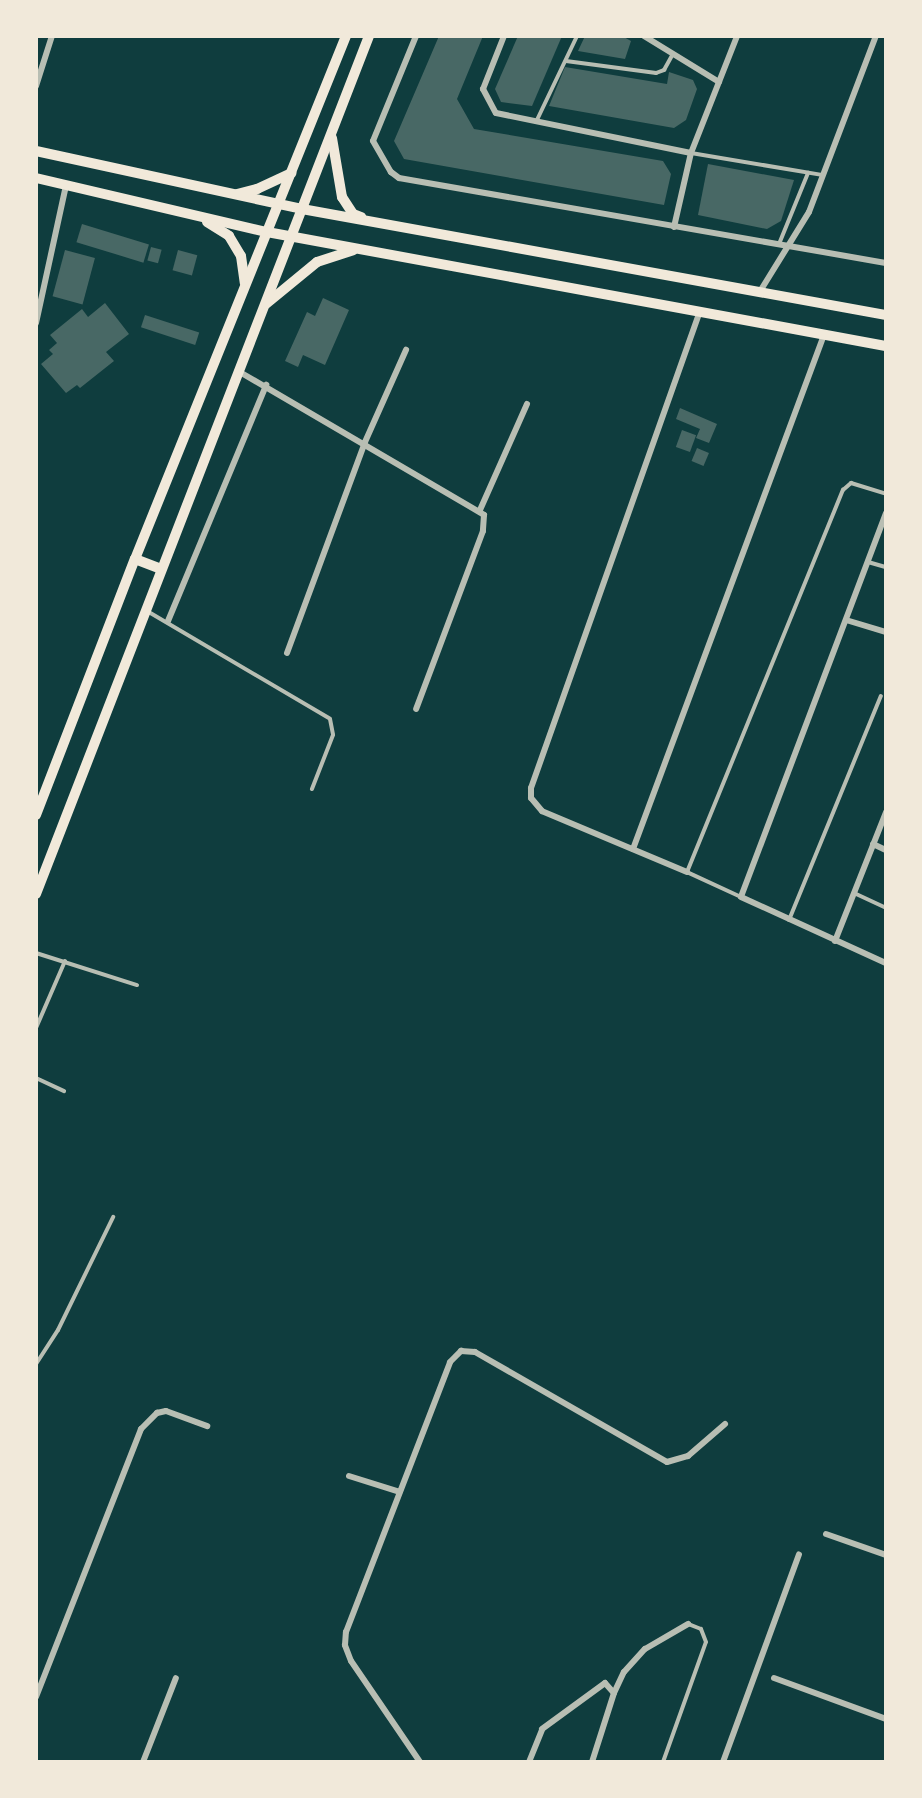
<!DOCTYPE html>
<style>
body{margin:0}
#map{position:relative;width:922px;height:1798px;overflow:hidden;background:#0f3d3e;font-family:Ubuntu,sans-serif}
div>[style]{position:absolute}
.building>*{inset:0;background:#486865;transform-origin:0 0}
.service>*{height:4px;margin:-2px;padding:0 2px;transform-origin:2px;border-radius:2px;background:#b8beb3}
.minor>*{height:6px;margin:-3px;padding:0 3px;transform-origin:3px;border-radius:3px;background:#b8beb3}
.primary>*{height:10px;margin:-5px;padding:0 5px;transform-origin:5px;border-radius:5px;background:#f1e9da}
span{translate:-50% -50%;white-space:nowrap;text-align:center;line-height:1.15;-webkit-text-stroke:4.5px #f1e9da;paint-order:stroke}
.frame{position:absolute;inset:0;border:38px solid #f1e9da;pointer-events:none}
</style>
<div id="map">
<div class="building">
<i style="clip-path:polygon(439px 36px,483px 36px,457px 99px,474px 129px,663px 161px,671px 174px,664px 205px,404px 159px,394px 141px)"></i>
<i style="clip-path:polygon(518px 36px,562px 36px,532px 106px,501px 102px,495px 89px)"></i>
<i style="clip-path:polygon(585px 36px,622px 36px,631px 41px,625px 59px,578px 51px)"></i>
<i style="clip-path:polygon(565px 67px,667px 84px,669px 72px,693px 80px,697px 89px,686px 120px,674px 128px,549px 106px)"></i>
<i style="clip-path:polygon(708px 164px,794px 180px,781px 221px,767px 229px,698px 215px)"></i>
<i style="left:82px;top:224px;width:70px;height:19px;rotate:17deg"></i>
<i style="left:151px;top:247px;width:11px;height:14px;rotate:15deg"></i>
<i style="left:65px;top:250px;width:31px;height:48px;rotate:15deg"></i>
<i style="left:178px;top:250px;width:20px;height:21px;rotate:15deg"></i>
<i style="clip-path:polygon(323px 298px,349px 310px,325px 365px,303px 355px,298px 367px,285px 361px,307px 312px,315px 316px)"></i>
<i style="clip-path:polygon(105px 303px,129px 334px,106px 352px,114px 361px,80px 388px,77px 385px,66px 393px,41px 364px,53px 354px,49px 350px,57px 343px,50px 335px,82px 309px,88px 317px)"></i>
<i style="left:145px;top:315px;width:57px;height:13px;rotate:18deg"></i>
<i style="clip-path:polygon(680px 408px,717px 424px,709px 443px,696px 438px,700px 429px,676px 419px)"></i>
<i style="left:682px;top:430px;width:15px;height:18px;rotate:20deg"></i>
<i style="left:697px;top:448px;width:13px;height:14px;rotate:23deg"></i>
</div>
<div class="service">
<i style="left:566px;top:61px;width:91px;rotate:7.6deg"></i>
<i style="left:656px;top:73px;width:9px;rotate:-21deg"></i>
<i style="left:664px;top:70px;width:18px;rotate:-61deg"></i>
<i style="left:536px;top:122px;width:95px;rotate:-64.5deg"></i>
<i style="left:691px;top:153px;width:134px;rotate:9.5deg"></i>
<i style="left:779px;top:244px;width:77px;rotate:-67.8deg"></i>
<i style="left:868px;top:562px;width:19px;rotate:16deg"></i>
<i style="left:147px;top:611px;width:212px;rotate:30.5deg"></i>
<i style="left:330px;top:719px;width:16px;rotate:79deg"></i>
<i style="left:333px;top:735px;width:58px;rotate:111.3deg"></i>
<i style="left:854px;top:893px;width:35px;rotate:25deg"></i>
<i style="left:741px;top:897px;width:60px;rotate:-155.2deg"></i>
<i style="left:687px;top:872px;width:413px;rotate:-67.8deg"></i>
<i style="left:843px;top:490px;width:11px;rotate:-41deg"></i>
<i style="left:851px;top:483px;width:37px;rotate:17deg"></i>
<i style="left:789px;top:920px;width:242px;rotate:-67.7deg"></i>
<i style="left:36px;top:953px;width:106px;rotate:17.6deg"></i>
<i style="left:36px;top:1028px;width:73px;rotate:-66.6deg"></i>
<i style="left:36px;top:1078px;width:31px;rotate:25deg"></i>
<i style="left:36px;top:1364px;width:40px;rotate:-57.1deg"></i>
<i style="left:58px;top:1330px;width:126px;rotate:-64deg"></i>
<i style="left:663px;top:1762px;width:127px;rotate:-70.3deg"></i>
<i style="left:706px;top:1642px;width:14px;rotate:-111deg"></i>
<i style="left:701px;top:1629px;width:14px;rotate:-159deg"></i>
</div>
<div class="minor">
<i style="left:416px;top:36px;width:113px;rotate:112.3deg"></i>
<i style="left:373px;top:141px;width:36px;rotate:60deg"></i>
<i style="left:391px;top:172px;width:10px;rotate:37deg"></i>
<i style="left:399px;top:178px;width:494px;rotate:9.9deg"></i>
<i style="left:504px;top:36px;width:57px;rotate:111.6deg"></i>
<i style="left:483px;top:89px;width:27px;rotate:62deg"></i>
<i style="left:496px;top:113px;width:199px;rotate:11.6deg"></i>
<i style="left:644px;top:36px;width:88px;rotate:31.5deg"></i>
<i style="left:36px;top:86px;width:52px;rotate:-72.3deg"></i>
<i style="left:674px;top:227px;width:76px;rotate:-77.1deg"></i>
<i style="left:691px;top:153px;width:126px;rotate:-68.5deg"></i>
<i style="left:759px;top:293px;width:95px;rotate:-58.3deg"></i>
<i style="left:809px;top:212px;width:188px;rotate:-69.2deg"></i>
<i style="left:36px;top:323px;width:141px;rotate:-77.7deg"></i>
<i style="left:238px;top:371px;width:285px;rotate:30.3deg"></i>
<i style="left:484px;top:515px;width:16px;rotate:94deg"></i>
<i style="left:483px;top:531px;width:190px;rotate:110.6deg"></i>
<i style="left:480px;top:510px;width:116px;rotate:-66.1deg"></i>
<i style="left:886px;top:513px;width:410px;rotate:110.7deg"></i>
<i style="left:741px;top:897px;width:159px;rotate:24.5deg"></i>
<i style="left:846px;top:620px;width:42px;rotate:16.7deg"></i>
<i style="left:168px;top:621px;width:256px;rotate:-67.4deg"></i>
<i style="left:287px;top:653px;width:225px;rotate:-69.7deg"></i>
<i style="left:365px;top:442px;width:101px;rotate:-66deg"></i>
<i style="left:873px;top:844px;width:14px;rotate:25deg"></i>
<i style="left:633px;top:849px;width:548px;rotate:-69.62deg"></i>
<i style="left:687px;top:872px;width:157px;rotate:-157.2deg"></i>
<i style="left:542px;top:811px;width:17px;rotate:-130deg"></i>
<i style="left:531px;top:798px;width:10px;rotate:-90deg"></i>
<i style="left:531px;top:788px;width:506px;rotate:-70.49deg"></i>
<i style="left:835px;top:941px;width:139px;rotate:-68.4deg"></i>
<i style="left:349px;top:1476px;width:53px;rotate:17.4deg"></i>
<i style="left:826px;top:1534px;width:64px;rotate:19.3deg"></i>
<i style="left:774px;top:1678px;width:119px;rotate:20.1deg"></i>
<i style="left:614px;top:1693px;width:23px;rotate:-65deg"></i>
<i style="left:624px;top:1672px;width:31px;rotate:-48deg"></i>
<i style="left:645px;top:1649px;width:50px;rotate:-30.2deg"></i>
<i style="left:36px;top:1697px;width:288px;rotate:-68.6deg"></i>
<i style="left:141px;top:1429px;width:23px;rotate:-45deg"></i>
<i style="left:157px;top:1413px;width:9px;rotate:-13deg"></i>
<i style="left:166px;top:1411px;width:44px;rotate:20.1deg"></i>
<i style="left:143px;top:1762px;width:90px;rotate:-68.6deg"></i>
<i style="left:420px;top:1762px;width:122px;rotate:-124.3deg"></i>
<i style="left:351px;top:1661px;width:17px;rotate:-111deg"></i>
<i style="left:345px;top:1645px;width:13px;rotate:-86deg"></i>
<i style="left:346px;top:1632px;width:289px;rotate:-68.9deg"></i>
<i style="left:450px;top:1362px;width:16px;rotate:-45deg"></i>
<i style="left:461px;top:1351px;width:14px;rotate:4deg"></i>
<i style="left:475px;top:1352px;width:221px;rotate:29.8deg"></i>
<i style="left:667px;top:1462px;width:22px;rotate:-16deg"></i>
<i style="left:688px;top:1456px;width:49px;rotate:-40.9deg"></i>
<i style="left:529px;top:1762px;width:35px;rotate:-68deg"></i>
<i style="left:542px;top:1729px;width:78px;rotate:-36.1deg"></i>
<i style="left:605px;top:1683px;width:13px;rotate:48deg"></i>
<i style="left:614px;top:1693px;width:72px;rotate:107.7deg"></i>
<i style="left:723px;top:1762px;width:221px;rotate:-69.9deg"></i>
</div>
<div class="primary">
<i style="left:332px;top:138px;width:60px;rotate:80.4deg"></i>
<i style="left:342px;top:197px;width:20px;rotate:57deg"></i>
<i style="left:353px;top:214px;width:9px;rotate:21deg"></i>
<i style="left:36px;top:151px;width:272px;rotate:12.3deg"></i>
<i style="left:302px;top:209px;width:594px;rotate:10.29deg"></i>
<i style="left:36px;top:178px;width:237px;rotate:13.2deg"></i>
<i style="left:267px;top:232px;width:629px;rotate:10.44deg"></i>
<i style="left:237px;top:194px;width:21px;rotate:-14deg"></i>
<i style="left:257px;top:189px;width:38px;rotate:-25deg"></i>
<i style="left:207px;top:222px;width:26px;rotate:32deg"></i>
<i style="left:229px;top:236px;width:23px;rotate:59deg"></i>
<i style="left:241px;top:256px;width:27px;rotate:82deg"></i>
<i style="left:266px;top:304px;width:66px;rotate:-39.5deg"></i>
<i style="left:317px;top:262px;width:38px;rotate:-18deg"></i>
<i style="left:135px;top:559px;width:28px;rotate:21deg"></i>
<i style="left:36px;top:815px;width:274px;rotate:-68.9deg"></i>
<i style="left:135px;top:559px;width:564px;rotate:-68.03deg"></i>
<i style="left:36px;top:894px;width:920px;rotate:-68.79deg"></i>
</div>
<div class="frame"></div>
</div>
